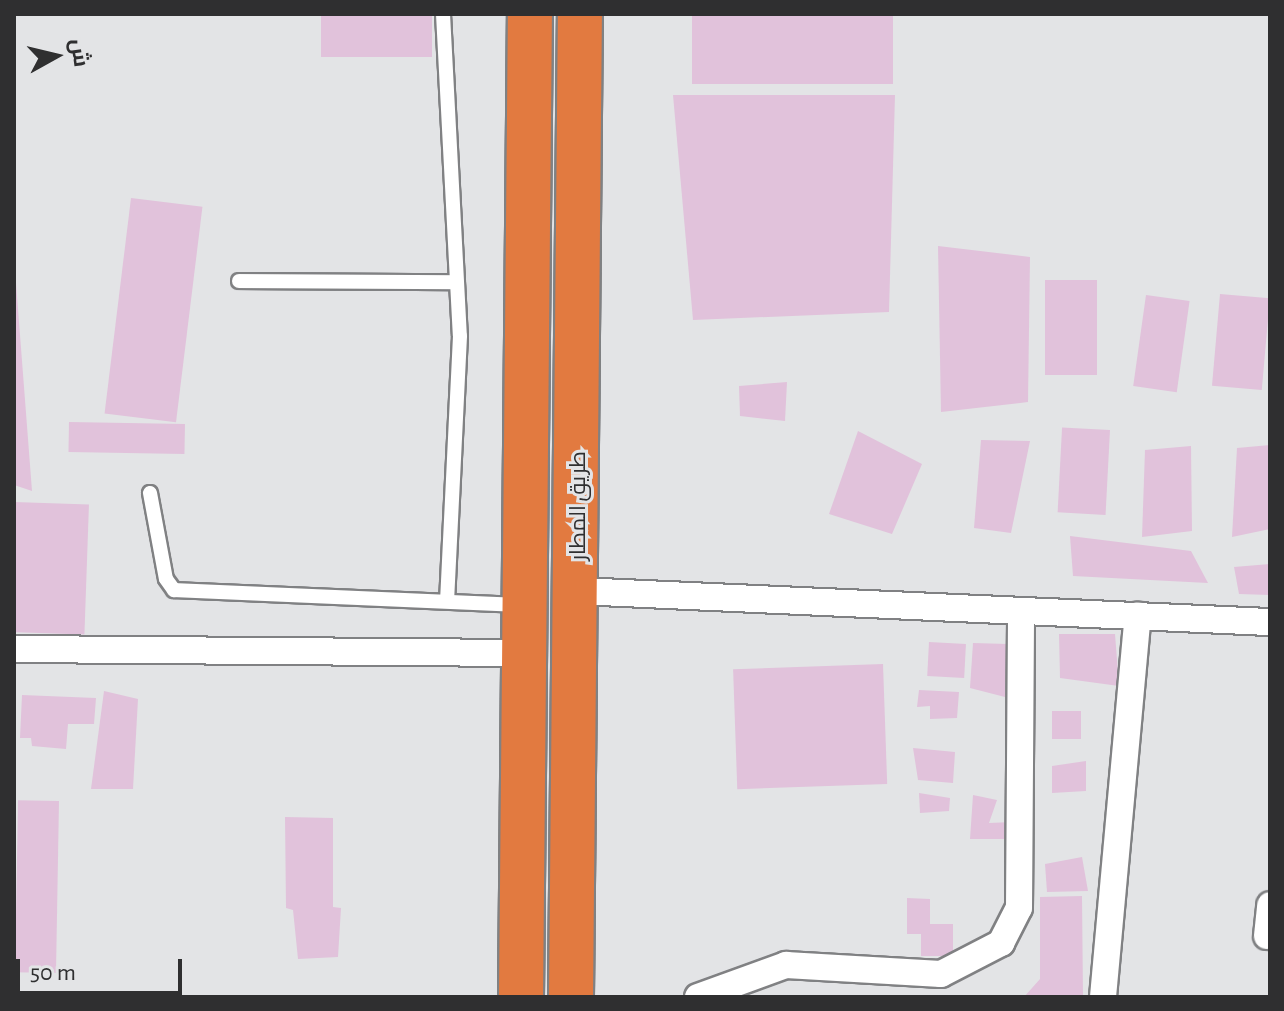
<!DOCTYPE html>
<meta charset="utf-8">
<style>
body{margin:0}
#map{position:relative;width:1284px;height:1011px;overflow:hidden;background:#e3e4e6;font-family:"Alegreya Sans",Cairo,sans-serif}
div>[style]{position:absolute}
.building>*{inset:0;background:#e1c2db;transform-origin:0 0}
.roads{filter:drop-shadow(2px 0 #808183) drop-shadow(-2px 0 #808183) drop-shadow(0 2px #808183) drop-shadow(0 -2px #808183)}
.service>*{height:14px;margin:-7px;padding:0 7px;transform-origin:7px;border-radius:7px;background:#fff}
.minor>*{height:26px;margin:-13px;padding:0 13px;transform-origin:13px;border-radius:13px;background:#fff}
.trunk>*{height:44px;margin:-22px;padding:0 22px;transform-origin:22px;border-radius:22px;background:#e27a40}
span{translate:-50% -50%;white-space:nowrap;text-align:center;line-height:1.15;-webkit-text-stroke:6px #e3e4e6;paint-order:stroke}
.street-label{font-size:22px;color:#2f2f30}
.frame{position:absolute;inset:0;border:16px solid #2f2f30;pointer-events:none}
.north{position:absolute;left:16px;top:16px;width:80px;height:80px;-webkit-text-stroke:6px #e3e4e6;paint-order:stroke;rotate:82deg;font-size:22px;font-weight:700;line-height:32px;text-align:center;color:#2f2f30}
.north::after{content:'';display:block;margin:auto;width:28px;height:36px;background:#2f2f30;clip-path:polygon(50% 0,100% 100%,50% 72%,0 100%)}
.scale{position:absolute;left:16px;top:959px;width:166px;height:36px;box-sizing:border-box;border:4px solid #2f2f30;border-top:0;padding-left:10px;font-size:24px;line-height:28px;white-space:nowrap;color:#2f2f30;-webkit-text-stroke:6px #e3e4e6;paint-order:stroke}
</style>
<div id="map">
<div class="building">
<i style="left:321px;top:14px;width:111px;height:43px"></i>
<i style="left:692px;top:14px;width:201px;height:70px"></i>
<i style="clip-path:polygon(673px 95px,895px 95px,889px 312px,693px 320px)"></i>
<i style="left:131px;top:198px;width:72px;height:217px;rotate:7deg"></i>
<i style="clip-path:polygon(938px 246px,1030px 257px,1028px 402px,941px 412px)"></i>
<i style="left:1045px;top:280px;width:52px;height:95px"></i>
<i style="clip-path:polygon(14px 283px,16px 283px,32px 491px,14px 485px)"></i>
<i style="left:1220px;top:294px;width:50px;height:92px;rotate:5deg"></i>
<i style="left:1146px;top:295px;width:44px;height:92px;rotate:8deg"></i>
<i style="clip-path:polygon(787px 382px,785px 421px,740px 416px,739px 386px)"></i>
<i style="left:69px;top:422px;width:116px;height:30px;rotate:1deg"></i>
<i style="left:1110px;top:430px;width:85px;height:48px;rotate:93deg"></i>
<i style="clip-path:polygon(858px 431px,922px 464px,892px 534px,829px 514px)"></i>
<i style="clip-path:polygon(981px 440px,1030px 441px,1011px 533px,974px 528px)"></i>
<i style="clip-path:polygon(1270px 445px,1270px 529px,1232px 537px,1237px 448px)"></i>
<i style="clip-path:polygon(1191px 446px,1192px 531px,1142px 537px,1145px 450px)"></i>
<i style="left:14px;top:502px;width:75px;height:130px;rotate:2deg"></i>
<i style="clip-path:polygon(1070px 536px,1191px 551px,1208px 583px,1073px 576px)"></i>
<i style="clip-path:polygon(1270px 564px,1270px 595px,1239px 594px,1234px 567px)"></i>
<i style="clip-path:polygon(1059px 634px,1115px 634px,1119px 686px,1060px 678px)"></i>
<i style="left:929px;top:642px;width:37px;height:34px;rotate:3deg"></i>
<i style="clip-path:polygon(973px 643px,1008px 644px,1005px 697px,970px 688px)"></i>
<i style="left:883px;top:664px;width:120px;height:150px;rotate:88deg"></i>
<i style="clip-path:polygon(919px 690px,959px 692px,957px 718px,930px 719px,930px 706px,917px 707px)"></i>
<i style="clip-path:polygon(104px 691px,138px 699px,133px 789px,91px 789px)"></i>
<i style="clip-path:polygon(22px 695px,96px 698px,94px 724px,68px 724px,66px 749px,32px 746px,31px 738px,20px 738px)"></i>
<i style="left:1081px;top:711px;width:28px;height:29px;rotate:90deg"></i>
<i style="clip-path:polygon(913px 748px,955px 752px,953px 783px,918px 780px)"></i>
<i style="clip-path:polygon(1086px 761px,1086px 791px,1052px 793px,1052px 766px)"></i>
<i style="clip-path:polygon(919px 793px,950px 798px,949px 811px,920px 813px)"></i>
<i style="clip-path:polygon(973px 795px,997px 800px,989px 823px,1013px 822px,1010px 839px,970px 839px)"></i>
<i style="left:59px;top:801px;width:172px;height:41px;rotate:91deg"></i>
<i style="clip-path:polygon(285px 817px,333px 818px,333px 907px,341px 908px,338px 957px,298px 959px,293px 910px,286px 908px)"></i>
<i style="clip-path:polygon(1082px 857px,1088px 891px,1047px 892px,1045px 864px)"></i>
<i style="clip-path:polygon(1082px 896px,1083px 997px,1024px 997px,1040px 979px,1040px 897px)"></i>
<i style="clip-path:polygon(907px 898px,930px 899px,930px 924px,953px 924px,953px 956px,921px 956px,921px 934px,907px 934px)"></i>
</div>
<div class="roads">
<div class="service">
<i style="left:443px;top:14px;width:322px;rotate:87deg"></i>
<i style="left:460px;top:336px;width:263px;rotate:92.8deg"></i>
<i style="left:239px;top:281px;width:214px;rotate:0.3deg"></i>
<i style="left:150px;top:493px;width:87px;rotate:79.5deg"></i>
<i style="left:166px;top:579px;width:14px;rotate:54deg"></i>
<i style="left:174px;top:590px;width:345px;rotate:2.5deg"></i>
</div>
<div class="minor">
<i style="left:578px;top:591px;width:693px;rotate:2.57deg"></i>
<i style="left:14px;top:649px;width:510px;rotate:0.45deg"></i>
<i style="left:1267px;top:936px;width:31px;rotate:-84deg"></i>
<i style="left:698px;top:997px;width:94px;rotate:-20deg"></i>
<i style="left:786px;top:965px;width:155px;rotate:3.3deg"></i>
<i style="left:941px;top:974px;width:68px;rotate:-27.3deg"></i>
<i style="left:1001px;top:943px;width:39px;rotate:-63deg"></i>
<i style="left:1019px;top:908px;width:297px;rotate:-89.6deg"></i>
<i style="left:1103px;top:997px;width:383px;rotate:-84.8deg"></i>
</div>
<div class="trunk">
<i style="left:521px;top:997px;width:983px;rotate:-89.48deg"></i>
<i style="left:571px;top:997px;width:983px;rotate:-89.48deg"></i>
</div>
</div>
<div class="street-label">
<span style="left:579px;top:506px;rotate:-90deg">طريق المطار</span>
</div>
<div class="frame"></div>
<div class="north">ش</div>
<div class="scale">50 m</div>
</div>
